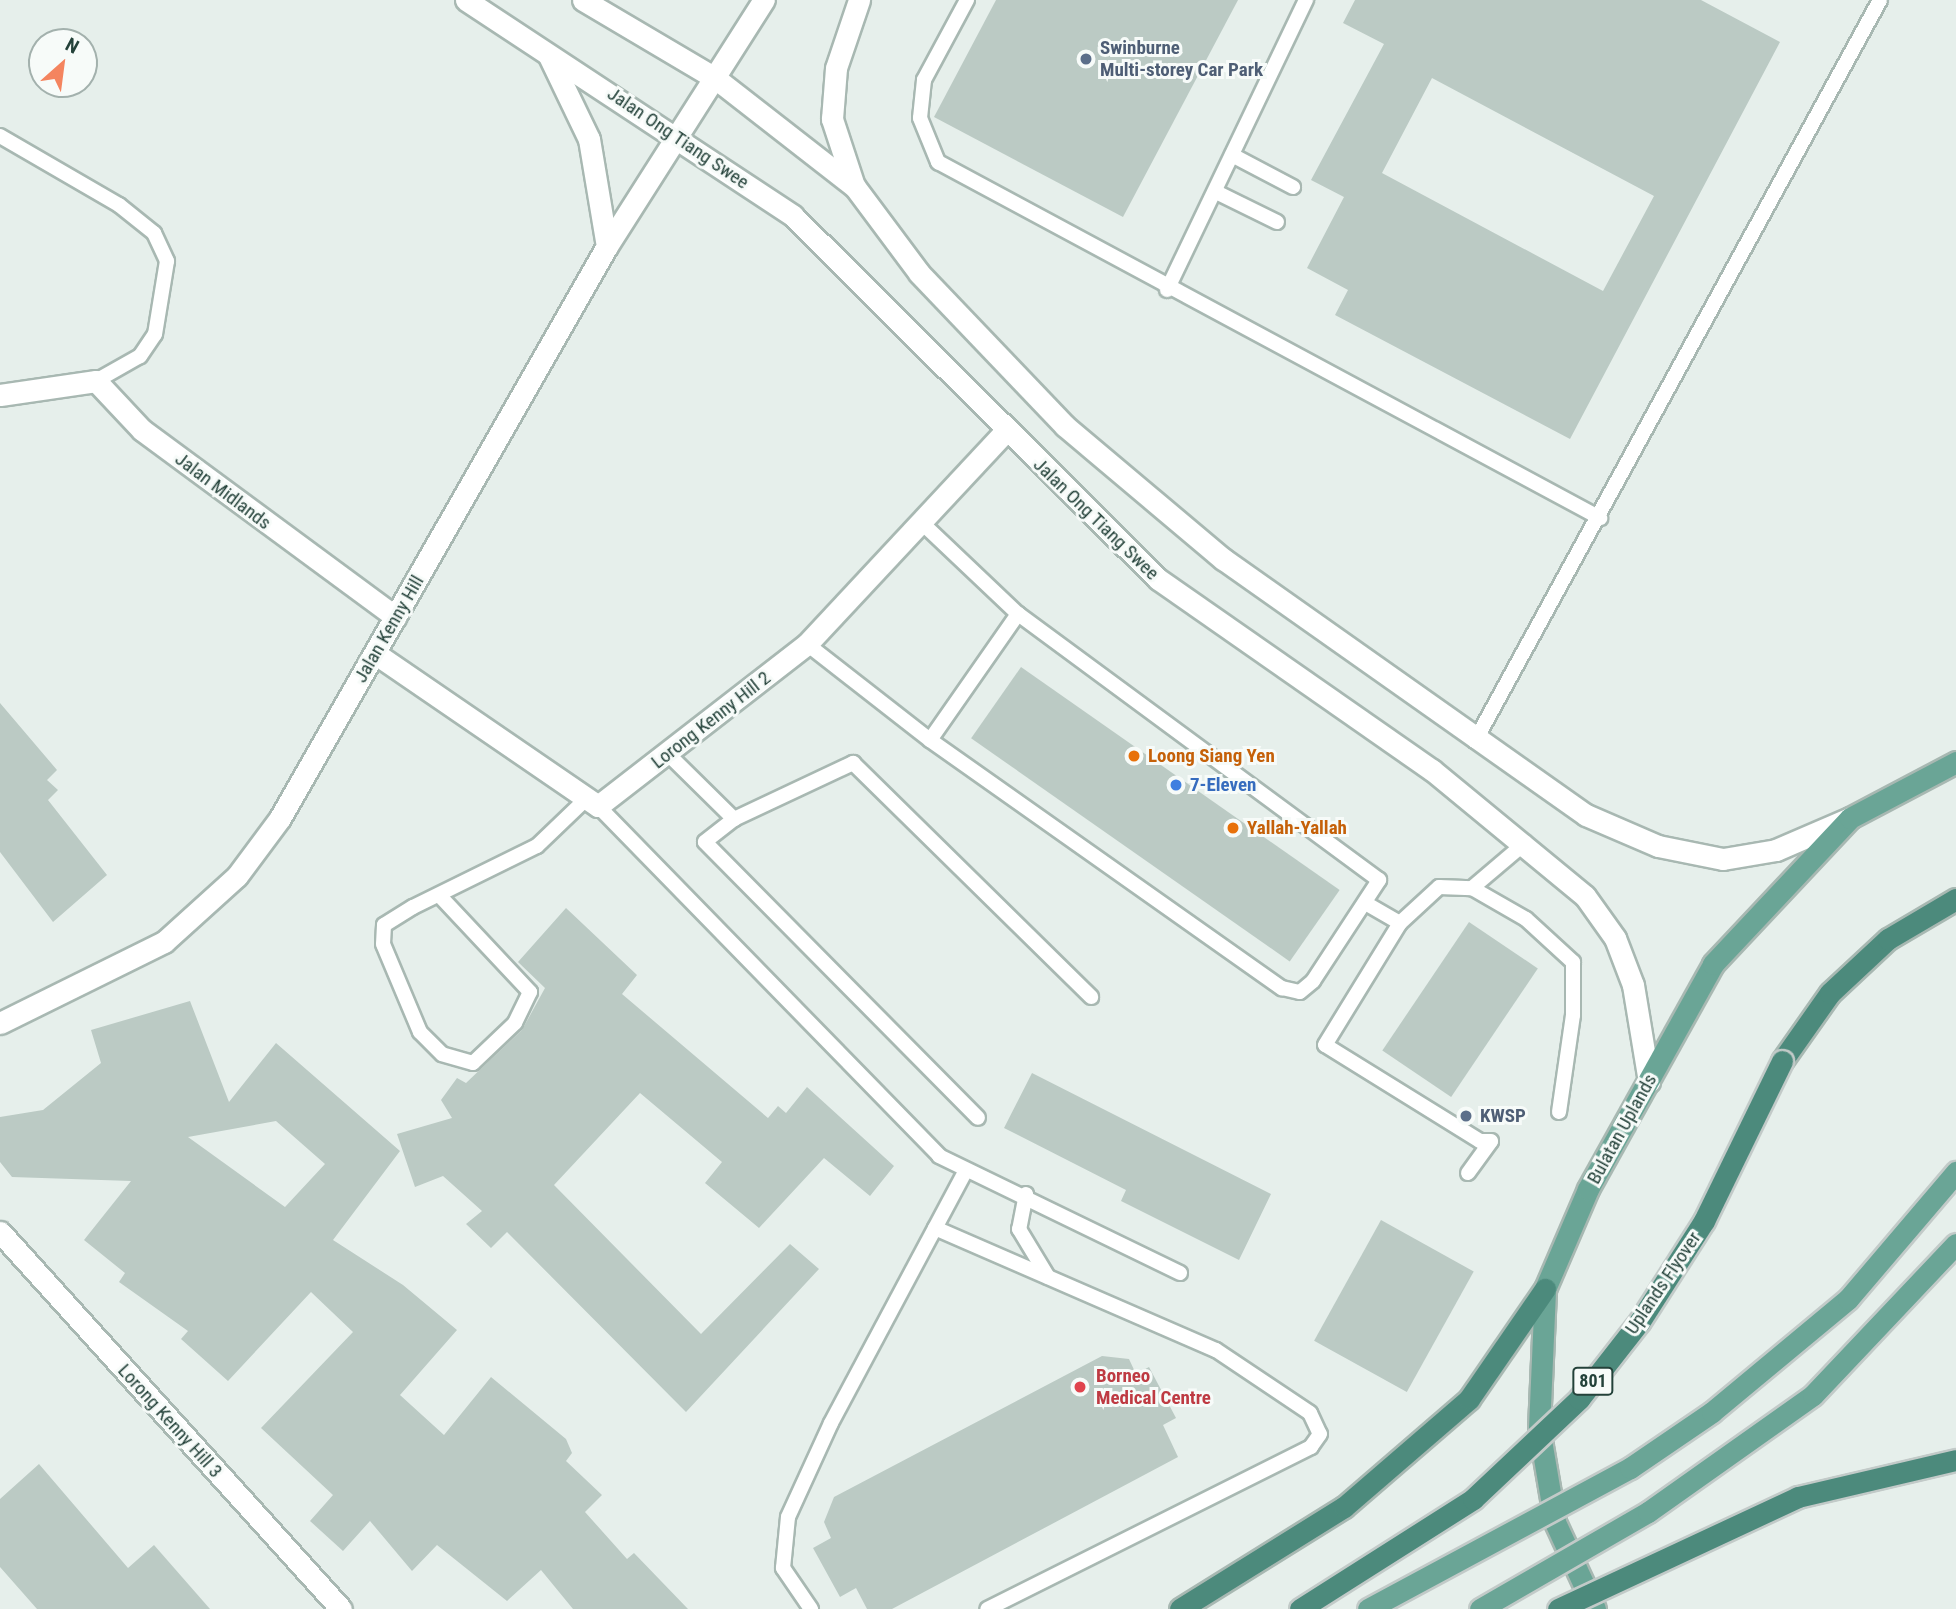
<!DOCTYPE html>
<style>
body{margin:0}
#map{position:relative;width:1956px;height:1609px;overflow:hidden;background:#e6efeb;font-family:"Roboto Condensed",sans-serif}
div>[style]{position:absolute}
.building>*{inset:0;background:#bbcac4;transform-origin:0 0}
.roads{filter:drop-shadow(2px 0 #a8b8b2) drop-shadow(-2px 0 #a8b8b2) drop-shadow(0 2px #a8b8b2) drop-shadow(0 -2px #a8b8b2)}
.service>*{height:14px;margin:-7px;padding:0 7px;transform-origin:7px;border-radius:7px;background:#fff}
.minor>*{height:21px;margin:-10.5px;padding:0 10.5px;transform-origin:10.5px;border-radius:10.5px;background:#fff}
.secondary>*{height:21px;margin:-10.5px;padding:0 10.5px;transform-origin:10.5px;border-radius:10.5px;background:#fff}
.primary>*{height:21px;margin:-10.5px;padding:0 10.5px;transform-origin:10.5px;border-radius:10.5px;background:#6aa596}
.trunk>*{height:21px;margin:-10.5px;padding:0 10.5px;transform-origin:10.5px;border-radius:10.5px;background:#4c8a7c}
.bridges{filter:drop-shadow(2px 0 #c2cac8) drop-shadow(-2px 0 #c2cac8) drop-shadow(0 2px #c2cac8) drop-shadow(0 -2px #c2cac8)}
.primary-bridge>*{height:21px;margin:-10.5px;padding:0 10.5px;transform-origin:10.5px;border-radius:10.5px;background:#6aa596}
.trunk-bridge>*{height:21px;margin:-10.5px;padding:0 10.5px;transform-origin:10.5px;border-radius:10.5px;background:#4c8a7c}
.dots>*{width:19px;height:19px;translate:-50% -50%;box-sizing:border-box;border:4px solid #f7fbf9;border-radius:50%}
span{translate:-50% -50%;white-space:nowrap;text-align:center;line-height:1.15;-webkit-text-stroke:6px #f7fbf9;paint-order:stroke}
.shield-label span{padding:2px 5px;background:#f7fbf9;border:2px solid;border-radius:5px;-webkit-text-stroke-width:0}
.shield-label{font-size:18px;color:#24423a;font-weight:700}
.service-label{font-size:19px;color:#4e5e75;font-weight:700}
.left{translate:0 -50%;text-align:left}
.street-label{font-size:19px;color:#24423a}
.food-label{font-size:19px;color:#c56008;font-weight:700}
.shop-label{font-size:19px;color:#366cbe;font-weight:700}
.health-label{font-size:19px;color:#be3a42;font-weight:700}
.north{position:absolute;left:28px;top:28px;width:70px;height:70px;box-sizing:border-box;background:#f7fbf9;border:2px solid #a3b1ad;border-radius:50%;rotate:28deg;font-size:19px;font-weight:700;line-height:28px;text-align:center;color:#24423a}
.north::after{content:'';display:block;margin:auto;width:24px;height:32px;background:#f4845f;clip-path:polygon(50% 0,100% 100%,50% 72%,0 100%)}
</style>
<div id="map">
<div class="building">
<i style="clip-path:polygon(996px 0,1238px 0,1123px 217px,934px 117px)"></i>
<i style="clip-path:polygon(evenodd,1355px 0,1701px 0,1780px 42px,1570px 439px,1335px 315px,1348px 290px,1307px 268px,1344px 197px,1311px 180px,1384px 44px,1343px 23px,1355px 0,1432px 78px,1654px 196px,1603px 291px,1382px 173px,1432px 78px)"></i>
<i style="left:1021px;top:667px;width:389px;height:87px;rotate:35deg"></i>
<i style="clip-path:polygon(0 703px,57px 770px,47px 780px,58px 790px,48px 800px,107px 875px,53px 922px,0 852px)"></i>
<i style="clip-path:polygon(566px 908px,637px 975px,622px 994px,768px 1118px,778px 1106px,786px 1113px,807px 1087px,894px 1166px,870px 1196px,824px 1158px,759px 1228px,705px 1183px,722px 1162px,640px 1093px,554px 1185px,701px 1334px,790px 1244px,819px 1269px,686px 1412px,507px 1232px,491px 1248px,466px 1224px,482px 1211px,443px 1176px,415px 1187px,397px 1134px,452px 1118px,441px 1100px,457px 1078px,466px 1083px,522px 1030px,545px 988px,518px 962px)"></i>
<i style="left:1469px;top:922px;width:83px;height:155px;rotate:34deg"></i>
<i style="clip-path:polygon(evenodd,190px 1001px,229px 1102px,276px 1043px,400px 1151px,333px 1240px,403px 1285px,457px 1330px,400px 1395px,444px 1435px,491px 1377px,566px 1439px,572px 1453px,566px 1461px,602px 1495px,585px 1512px,627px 1559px,634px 1553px,688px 1609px,573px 1609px,541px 1570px,507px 1601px,437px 1545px,412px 1571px,370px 1521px,343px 1551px,310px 1521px,333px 1495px,261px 1428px,353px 1332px,311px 1292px,228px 1381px,181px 1339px,188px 1331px,119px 1282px,125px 1273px,84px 1240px,131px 1181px,12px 1177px,0 1162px,0 1117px,43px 1110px,101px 1063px,91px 1030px,190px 1001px,276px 1121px,325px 1164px,285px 1207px,188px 1137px,276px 1121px)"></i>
<i style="clip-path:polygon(1032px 1073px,1271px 1194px,1239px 1260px,1121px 1201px,1126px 1190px,1004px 1128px)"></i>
<i style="left:1381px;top:1220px;width:106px;height:138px;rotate:29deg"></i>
<i style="clip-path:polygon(1102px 1356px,1129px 1359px,1136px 1374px,1149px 1367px,1176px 1418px,1163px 1425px,1178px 1457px,892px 1609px,867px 1609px,856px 1588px,840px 1597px,813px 1548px,831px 1538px,824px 1522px,834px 1497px)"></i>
<i style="clip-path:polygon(39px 1464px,128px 1568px,154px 1545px,210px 1609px,37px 1609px,0 1567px,0 1499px)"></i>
</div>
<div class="roads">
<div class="service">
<i style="left:967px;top:0;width:91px;rotate:118.3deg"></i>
<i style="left:924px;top:80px;width:38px;rotate:96deg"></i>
<i style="left:920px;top:118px;width:48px;rotate:67.8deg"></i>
<i style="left:938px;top:162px;width:752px;rotate:28.27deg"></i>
<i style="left:0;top:136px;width:138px;rotate:30.1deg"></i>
<i style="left:119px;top:205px;width:45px;rotate:38.7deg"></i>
<i style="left:154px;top:233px;width:31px;rotate:65deg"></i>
<i style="left:167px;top:261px;width:74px;rotate:99.3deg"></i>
<i style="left:155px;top:334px;width:27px;rotate:124deg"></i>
<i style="left:140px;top:356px;width:51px;rotate:150.4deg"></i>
<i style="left:1232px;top:155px;width:69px;rotate:27.7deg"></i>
<i style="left:1216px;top:192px;width:68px;rotate:26.2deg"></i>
<i style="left:1167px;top:290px;width:322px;rotate:-64.4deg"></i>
<i style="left:807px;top:644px;width:156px;rotate:38deg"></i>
<i style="left:930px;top:740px;width:431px;rotate:35.2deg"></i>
<i style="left:1282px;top:988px;width:18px;rotate:13deg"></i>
<i style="left:1300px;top:992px;width:17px;rotate:-40deg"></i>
<i style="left:1313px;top:981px;width:121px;rotate:-56.8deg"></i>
<i style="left:1379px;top:880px;width:448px;rotate:-143.6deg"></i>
<i style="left:1018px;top:614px;width:135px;rotate:-136.5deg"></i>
<i style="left:930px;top:740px;width:154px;rotate:-55.1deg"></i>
<i style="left:1475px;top:741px;width:844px;rotate:-61.34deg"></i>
<i style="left:668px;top:754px;width:93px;rotate:44.6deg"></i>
<i style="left:734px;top:819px;width:37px;rotate:142deg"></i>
<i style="left:705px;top:842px;width:388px;rotate:45.3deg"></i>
<i style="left:598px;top:806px;width:489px;rotate:45.7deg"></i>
<i style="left:939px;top:1156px;width:268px;rotate:25.9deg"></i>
<i style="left:734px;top:819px;width:132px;rotate:-25.2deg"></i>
<i style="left:853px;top:763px;width:334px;rotate:44.5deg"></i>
<i style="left:1472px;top:888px;width:70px;rotate:-40.3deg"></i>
<i style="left:439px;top:895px;width:133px;rotate:46.8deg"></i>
<i style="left:530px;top:992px;width:34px;rotate:116deg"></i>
<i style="left:515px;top:1023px;width:58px;rotate:136.4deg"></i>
<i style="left:473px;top:1063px;width:32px;rotate:-164deg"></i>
<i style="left:442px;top:1054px;width:31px;rotate:-135deg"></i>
<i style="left:420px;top:1032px;width:95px;rotate:-112.8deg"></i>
<i style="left:383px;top:944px;width:19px;rotate:-87deg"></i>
<i style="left:384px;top:925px;width:34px;rotate:-32deg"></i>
<i style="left:413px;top:907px;width:138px;rotate:-26.2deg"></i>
<i style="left:537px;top:846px;width:69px;rotate:-43.8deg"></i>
<i style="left:1367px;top:904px;width:38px;rotate:30deg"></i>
<i style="left:1468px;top:1173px;width:39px;rotate:-54deg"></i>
<i style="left:1491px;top:1141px;width:11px;rotate:180deg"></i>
<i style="left:1480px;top:1141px;width:182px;rotate:-148.2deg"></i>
<i style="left:1325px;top:1045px;width:143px;rotate:-58.4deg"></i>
<i style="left:1400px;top:923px;width:53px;rotate:-42.7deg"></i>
<i style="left:1439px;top:887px;width:33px;rotate:2deg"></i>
<i style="left:1472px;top:888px;width:62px;rotate:29.9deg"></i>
<i style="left:1526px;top:919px;width:64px;rotate:42.5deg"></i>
<i style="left:1573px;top:962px;width:53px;rotate:90deg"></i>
<i style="left:1573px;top:1015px;width:98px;rotate:98.2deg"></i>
<i style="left:1026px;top:1194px;width:36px;rotate:101deg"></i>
<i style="left:1019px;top:1229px;width:56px;rotate:58.9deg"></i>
<i style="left:935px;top:1228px;width:306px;rotate:23.5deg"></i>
<i style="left:1216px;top:1350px;width:113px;rotate:33.8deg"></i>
<i style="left:1310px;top:1413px;width:23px;rotate:65deg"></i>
<i style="left:1320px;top:1434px;width:16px;rotate:125deg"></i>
<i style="left:1311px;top:1447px;width:362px;rotate:153.4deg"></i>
<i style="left:811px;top:1609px;width:50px;rotate:-124.3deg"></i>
<i style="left:783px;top:1568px;width:51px;rotate:-84.4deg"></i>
<i style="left:788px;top:1517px;width:103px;rotate:-65.4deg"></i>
<i style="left:831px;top:1423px;width:285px;rotate:-61.9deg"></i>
</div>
<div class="minor">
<i style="left:0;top:395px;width:97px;rotate:-8.3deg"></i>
<i style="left:96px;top:381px;width:67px;rotate:46.8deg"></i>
<i style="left:142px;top:430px;width:315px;rotate:36.4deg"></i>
<i style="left:376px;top:654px;width:269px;rotate:34.4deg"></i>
<i style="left:598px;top:806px;width:264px;rotate:-37.8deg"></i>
<i style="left:807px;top:644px;width:290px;rotate:-47deg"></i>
<i style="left:0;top:1023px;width:183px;rotate:-26.3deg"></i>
<i style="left:164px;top:942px;width:98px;rotate:-42.1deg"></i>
<i style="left:237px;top:876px;width:72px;rotate:-53.4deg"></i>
<i style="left:280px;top:818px;width:659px;rotate:-60.24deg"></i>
<i style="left:607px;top:246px;width:292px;rotate:-57.5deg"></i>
<i style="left:0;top:1232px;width:508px;rotate:47.87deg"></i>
</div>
<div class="secondary">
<i style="left:466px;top:0;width:392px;rotate:33.4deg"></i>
<i style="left:793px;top:216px;width:515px;rotate:44.84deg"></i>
<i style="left:1158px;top:579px;width:334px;rotate:34.9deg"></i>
<i style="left:1432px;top:770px;width:198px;rotate:39.5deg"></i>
<i style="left:1585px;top:896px;width:52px;rotate:54.5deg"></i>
<i style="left:1615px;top:938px;width:50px;rotate:69deg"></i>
<i style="left:1633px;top:985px;width:98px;rotate:80.6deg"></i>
<i style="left:583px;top:0;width:153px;rotate:30.6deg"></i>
<i style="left:715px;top:78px;width:177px;rotate:37.9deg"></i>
<i style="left:855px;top:187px;width:107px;rotate:53.3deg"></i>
<i style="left:919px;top:273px;width:211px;rotate:46.3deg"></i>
<i style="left:1065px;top:426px;width:207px;rotate:40.1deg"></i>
<i style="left:1223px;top:559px;width:444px;rotate:35.2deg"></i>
<i style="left:1586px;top:815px;width:78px;rotate:23.3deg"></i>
<i style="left:1658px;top:846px;width:66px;rotate:11.3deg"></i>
<i style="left:1723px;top:859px;width:54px;rotate:-9.6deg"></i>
<i style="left:1776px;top:850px;width:81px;rotate:-23.4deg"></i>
<i style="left:549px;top:56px;width:92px;rotate:64.3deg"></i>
<i style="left:589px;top:139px;width:109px;rotate:80.5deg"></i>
<i style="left:854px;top:186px;width:71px;rotate:-108.2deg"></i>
<i style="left:832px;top:119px;width:51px;rotate:-85.5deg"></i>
<i style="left:836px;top:68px;width:72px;rotate:-71.3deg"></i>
</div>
<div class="primary">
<i style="left:1595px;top:1609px;width:96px;rotate:-114.7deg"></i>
<i style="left:1555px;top:1522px;width:95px;rotate:-99.7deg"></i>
<i style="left:1539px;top:1428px;width:139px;rotate:-87.5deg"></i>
<i style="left:1545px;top:1289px;width:109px;rotate:-66.7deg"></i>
<i style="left:1588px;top:1189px;width:257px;rotate:-60.9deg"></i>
<i style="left:1713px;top:964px;width:200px;rotate:-46.8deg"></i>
<i style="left:1850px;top:818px;width:120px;rotate:-27.8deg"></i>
</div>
<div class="trunk">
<i style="left:1782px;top:1061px;width:83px;rotate:-54.8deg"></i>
<i style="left:1830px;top:993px;width:79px;rotate:-43deg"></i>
<i style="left:1888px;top:939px;width:79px;rotate:-30.5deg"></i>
<i style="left:1180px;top:1609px;width:193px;rotate:-31.9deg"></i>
<i style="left:1344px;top:1507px;width:165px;rotate:-40.8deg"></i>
<i style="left:1469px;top:1399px;width:134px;rotate:-55.4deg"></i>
</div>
</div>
<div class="bridges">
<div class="primary-bridge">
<i style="left:1368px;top:1609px;width:298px;rotate:-28.3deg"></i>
<i style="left:1630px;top:1468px;width:99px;rotate:-34.3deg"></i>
<i style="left:1712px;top:1412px;width:177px;rotate:-39.7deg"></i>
<i style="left:1848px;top:1299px;width:167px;rotate:-49.6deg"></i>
<i style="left:1480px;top:1609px;width:194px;rotate:-30deg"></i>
<i style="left:1648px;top:1512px;width:202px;rotate:-35.3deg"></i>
<i style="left:1813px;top:1395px;width:208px;rotate:-46.6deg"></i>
</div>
<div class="trunk-bridge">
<i style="left:1300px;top:1609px;width:205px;rotate:-32.4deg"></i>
<i style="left:1473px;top:1499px;width:146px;rotate:-43.3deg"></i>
<i style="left:1579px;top:1399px;width:99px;rotate:-52deg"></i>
<i style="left:1640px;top:1321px;width:119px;rotate:-57.4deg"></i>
<i style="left:1704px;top:1221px;width:178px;rotate:-64deg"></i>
<i style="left:1558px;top:1609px;width:265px;rotate:-25deg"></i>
<i style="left:1798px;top:1497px;width:162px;rotate:-13.2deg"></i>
</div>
</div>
<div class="dots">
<i style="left:1086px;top:59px;background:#5c6f8a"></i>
<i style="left:1134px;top:756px;background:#e8710a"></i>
<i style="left:1176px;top:785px;background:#3f7fe0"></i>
<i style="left:1233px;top:828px;background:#e8710a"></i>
<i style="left:1466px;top:1116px;background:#5c6f8a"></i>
<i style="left:1080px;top:1387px;background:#e0444e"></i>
</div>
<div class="shield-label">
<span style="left:1593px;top:1381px">801</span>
</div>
<div class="service-label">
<span class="left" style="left:1100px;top:59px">Swinburne<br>Multi-storey Car Park</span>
<span class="left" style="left:1480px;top:1116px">KWSP</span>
</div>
<div class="street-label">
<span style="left:678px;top:138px;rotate:34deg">Jalan Ong Tiang Swee</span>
<span style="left:223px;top:491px;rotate:37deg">Jalan Midlands</span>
<span style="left:1096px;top:519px;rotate:44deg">Jalan Ong Tiang Swee</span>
<span style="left:389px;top:629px;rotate:-60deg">Jalan Kenny Hill</span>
<span style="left:711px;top:720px;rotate:-38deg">Lorong Kenny Hill 2</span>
<span style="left:1622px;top:1129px;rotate:-61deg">Bulatan Uplands</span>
<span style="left:1663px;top:1283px;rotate:-56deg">Uplands Flyover</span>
<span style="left:170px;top:1421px;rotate:48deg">Lorong Kenny Hill 3</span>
</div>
<div class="food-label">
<span class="left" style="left:1148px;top:756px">Loong Siang Yen</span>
<span class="left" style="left:1247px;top:828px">Yallah-Yallah</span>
</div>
<div class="shop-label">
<span class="left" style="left:1190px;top:785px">7-Eleven</span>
</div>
<div class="health-label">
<span class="left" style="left:1096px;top:1387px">Borneo<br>Medical Centre</span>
</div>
<div class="north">N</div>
</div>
